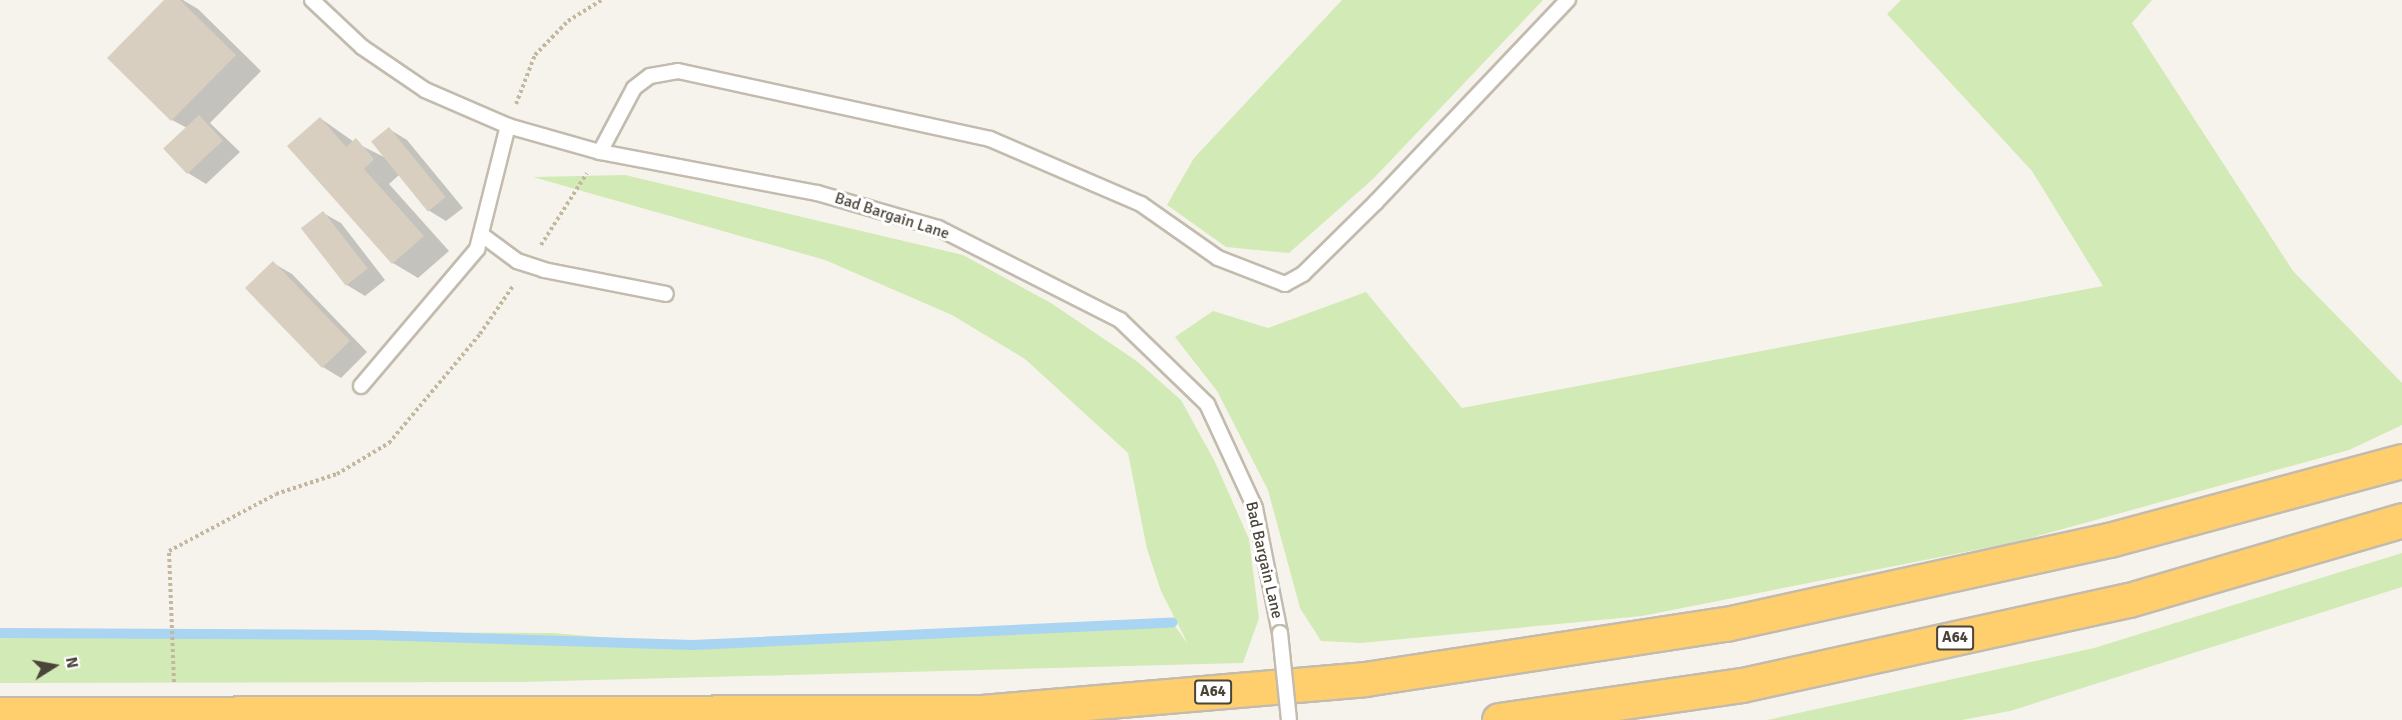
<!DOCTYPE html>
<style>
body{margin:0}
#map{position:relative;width:2402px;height:720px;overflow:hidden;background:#f6f3ec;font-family:Signika,sans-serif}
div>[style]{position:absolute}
.green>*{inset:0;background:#d2eab5}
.shadow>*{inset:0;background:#0003}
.stream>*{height:10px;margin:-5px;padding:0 5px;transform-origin:5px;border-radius:5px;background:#a9d4f2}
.building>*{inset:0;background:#d8cfc1;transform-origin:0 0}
.path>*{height:4px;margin-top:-2px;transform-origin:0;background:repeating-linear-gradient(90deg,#c4b79f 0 3px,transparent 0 6px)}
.roads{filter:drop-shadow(2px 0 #c2bbae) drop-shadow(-2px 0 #c2bbae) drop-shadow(0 2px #c2bbae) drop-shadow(0 -2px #c2bbae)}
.lane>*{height:14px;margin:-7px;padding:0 7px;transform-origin:7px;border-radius:7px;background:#fff}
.highway>*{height:33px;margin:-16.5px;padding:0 16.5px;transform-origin:16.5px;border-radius:16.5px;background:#ffcf6e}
.bridges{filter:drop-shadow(2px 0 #c2bbae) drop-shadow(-2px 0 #c2bbae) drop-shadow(0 2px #c2bbae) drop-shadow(0 -2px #c2bbae)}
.lane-bridge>*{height:14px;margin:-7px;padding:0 7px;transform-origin:7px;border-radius:7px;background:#fff}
span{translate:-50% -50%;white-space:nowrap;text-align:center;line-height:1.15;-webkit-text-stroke:6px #fff;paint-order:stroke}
.shield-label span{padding:2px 4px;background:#fff;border:2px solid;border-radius:4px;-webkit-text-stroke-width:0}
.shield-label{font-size:15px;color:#4b4439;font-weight:700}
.street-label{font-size:16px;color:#4b4439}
.north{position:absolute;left:24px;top:636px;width:60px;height:60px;-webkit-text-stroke:4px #fff;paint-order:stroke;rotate:79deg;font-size:16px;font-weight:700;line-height:24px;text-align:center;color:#4b4439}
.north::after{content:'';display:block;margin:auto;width:21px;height:27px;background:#4b4439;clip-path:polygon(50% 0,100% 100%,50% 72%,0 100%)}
</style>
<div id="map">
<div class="green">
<i style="clip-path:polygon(1342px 0,1543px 0,1373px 179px,1289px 253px,1226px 247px,1167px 205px,1194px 158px)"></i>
<i style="clip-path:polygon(1901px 0,2152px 0,2132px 23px,2293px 271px,2402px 383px,2402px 425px,2349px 450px,2016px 542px,1642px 616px,1361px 643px,1321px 641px,1300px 608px,1268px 490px,1217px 391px,1175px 337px,1213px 311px,1268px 328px,1366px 292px,1462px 408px,2103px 286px,2032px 171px,1887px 14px)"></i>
<i style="clip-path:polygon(625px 175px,963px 255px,1051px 303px,1138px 362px,1181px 400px,1215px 462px,1249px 539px,1259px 618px,1243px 663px,522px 682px,0 683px,0 631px,553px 633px,693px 645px,1172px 622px,1188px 644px,1161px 591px,1147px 549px,1128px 453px,1025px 359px,952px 315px,825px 260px,533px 177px)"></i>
<i style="clip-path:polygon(2402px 553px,2402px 587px,2010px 711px,1962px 720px,1767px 720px,2094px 648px)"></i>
</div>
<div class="shadow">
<i style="clip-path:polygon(166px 0,183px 0,198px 9px,261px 71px,210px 123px,240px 152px,206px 184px,188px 173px,187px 128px,172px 120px)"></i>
<i style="clip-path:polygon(320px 118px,354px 142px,384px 157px,389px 129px,407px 140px,463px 208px,446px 221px,428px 210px,399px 175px,389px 184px,449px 251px,418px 278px,393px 263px)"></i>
<i style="clip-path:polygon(323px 213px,341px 223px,385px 280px,365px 296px,347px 285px)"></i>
<i style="clip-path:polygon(273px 263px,292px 274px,367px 352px,341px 378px,323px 367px)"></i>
</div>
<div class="stream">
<i style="left:0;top:633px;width:371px;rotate:0.3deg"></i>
<i style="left:371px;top:635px;width:322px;rotate:1.8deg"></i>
<i style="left:693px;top:645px;width:480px;rotate:-2.7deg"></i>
</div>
<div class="building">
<i style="clip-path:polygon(164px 0,180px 0,236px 55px,171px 121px,107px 58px)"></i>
<i style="left:199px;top:115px;width:35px;height:49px;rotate:47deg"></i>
<i style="clip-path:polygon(320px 117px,346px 147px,356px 138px,374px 159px,364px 169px,424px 236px,392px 264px,287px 146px)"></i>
<i style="left:389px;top:127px;width:90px;height:23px;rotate:51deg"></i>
<i style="left:323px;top:211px;width:73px;height:28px;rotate:52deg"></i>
<i style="left:273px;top:261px;width:111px;height:39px;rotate:46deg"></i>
</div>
<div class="path">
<i style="left:516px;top:104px;width:53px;rotate:-68.8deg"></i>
<i style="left:535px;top:55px;width:47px;rotate:-45.9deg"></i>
<i style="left:568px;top:21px;width:40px;rotate:-32deg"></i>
<i style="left:541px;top:245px;width:85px;rotate:-57.4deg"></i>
<i style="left:174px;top:682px;width:131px;rotate:-92.2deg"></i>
<i style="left:169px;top:551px;width:121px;rotate:-28deg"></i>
<i style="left:276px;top:494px;width:64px;rotate:-18.2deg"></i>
<i style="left:337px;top:474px;width:61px;rotate:-30.8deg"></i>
<i style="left:389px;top:443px;width:142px;rotate:-50.1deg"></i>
<i style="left:480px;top:334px;width:58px;rotate:-55.5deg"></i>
</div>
<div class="roads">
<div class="lane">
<i style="left:312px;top:0;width:69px;rotate:43.2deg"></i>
<i style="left:362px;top:47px;width:76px;rotate:34.3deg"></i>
<i style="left:425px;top:90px;width:90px;rotate:23.4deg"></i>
<i style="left:508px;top:126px;width:96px;rotate:15.8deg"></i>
<i style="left:600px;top:152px;width:221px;rotate:10.7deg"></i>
<i style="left:817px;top:193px;width:126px;rotate:16.1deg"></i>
<i style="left:938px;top:228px;width:204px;rotate:26.8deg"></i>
<i style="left:1120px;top:320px;width:121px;rotate:44deg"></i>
<i style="left:1207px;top:404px;width:115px;rotate:65.2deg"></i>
<i style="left:1255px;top:508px;width:127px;rotate:78.7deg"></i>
<i style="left:600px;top:152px;width:72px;rotate:-62deg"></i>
<i style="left:634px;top:88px;width:20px;rotate:-37deg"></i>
<i style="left:650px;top:76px;width:28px;rotate:-10deg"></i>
<i style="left:678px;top:71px;width:319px;rotate:12.3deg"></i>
<i style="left:990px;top:139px;width:164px;rotate:23.3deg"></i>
<i style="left:1141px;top:204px;width:94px;rotate:35deg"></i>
<i style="left:1218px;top:258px;width:72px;rotate:21.2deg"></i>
<i style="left:1285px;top:284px;width:21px;rotate:-29deg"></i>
<i style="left:1303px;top:274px;width:103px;rotate:-44.6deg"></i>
<i style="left:1376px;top:202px;width:279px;rotate:-46.5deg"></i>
<i style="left:482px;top:235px;width:44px;rotate:36.6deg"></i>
<i style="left:517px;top:261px;width:28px;rotate:18deg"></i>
<i style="left:544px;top:270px;width:124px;rotate:11.1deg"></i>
<i style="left:361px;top:386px;width:180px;rotate:-49.7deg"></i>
<i style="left:477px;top:249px;width:127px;rotate:-75.9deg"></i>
</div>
<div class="highway">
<i style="left:0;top:714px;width:981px;rotate:-0.12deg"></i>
<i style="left:981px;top:712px;width:385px;rotate:-4.9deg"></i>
<i style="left:1365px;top:679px;width:365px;rotate:-8.7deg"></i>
<i style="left:1726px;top:624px;width:392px;rotate:-12.4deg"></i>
<i style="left:2109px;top:540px;width:303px;rotate:-15.1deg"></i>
<i style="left:1499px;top:720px;width:246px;rotate:-8.2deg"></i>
<i style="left:1742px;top:685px;width:396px;rotate:-12.4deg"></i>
<i style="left:2129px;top:600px;width:284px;rotate:-16.3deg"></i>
</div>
</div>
<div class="bridges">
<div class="lane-bridge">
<i style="left:1280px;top:633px;width:87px;rotate:84.1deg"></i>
</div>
</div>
<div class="shield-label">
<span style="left:1955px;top:638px">A64</span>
<span style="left:1213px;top:692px">A64</span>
</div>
<div class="street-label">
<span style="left:892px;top:216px;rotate:18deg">Bad Bargain Lane</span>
<span style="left:1264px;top:560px;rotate:77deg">Bad Bargain Lane</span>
</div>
<div class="north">N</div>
</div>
